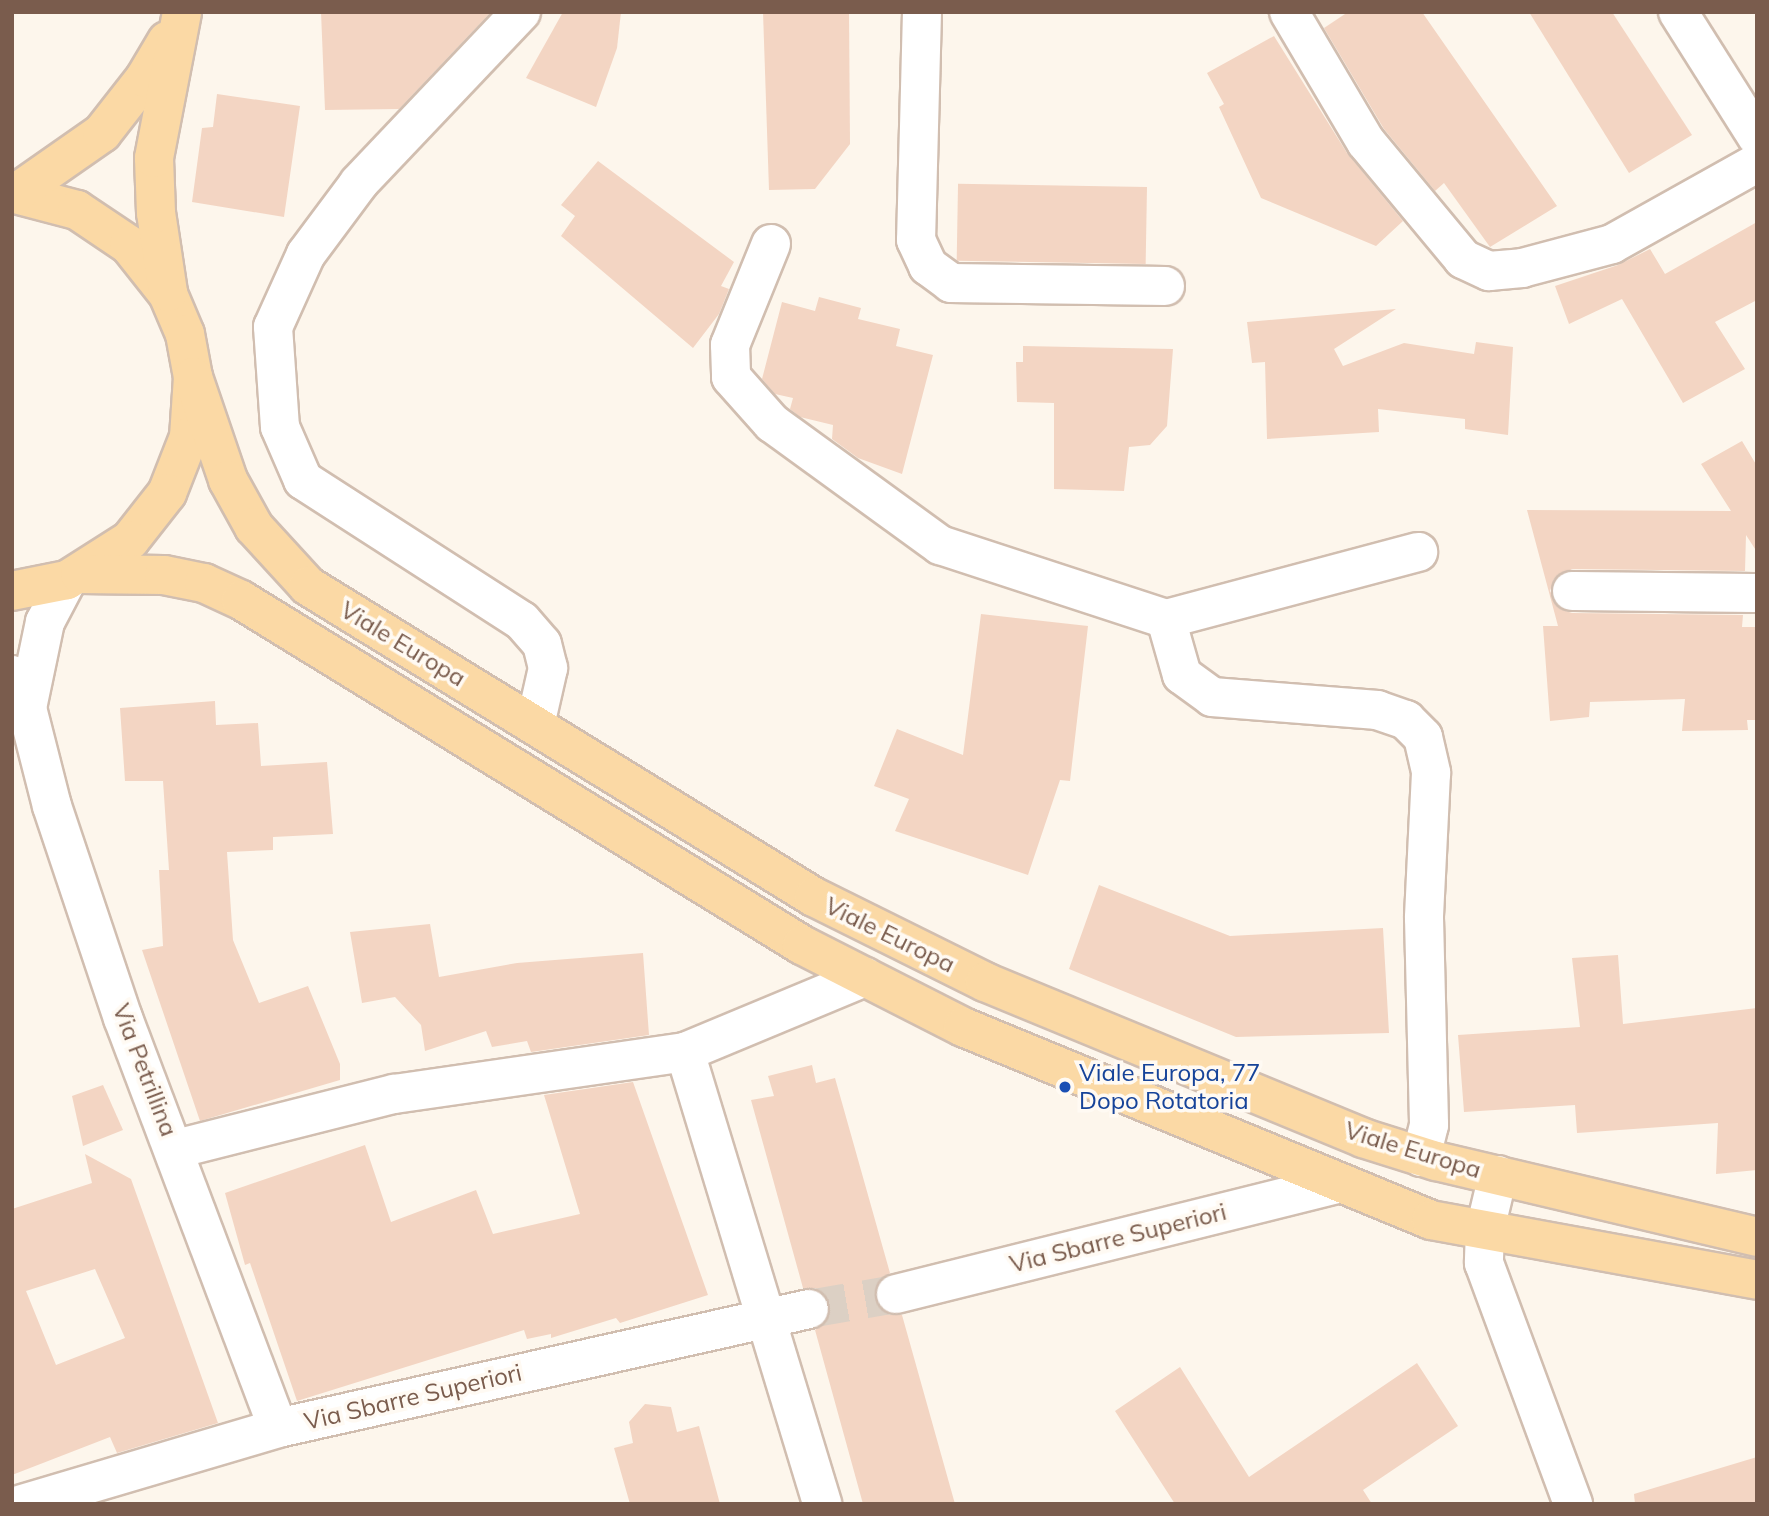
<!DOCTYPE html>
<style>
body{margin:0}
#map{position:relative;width:1769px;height:1516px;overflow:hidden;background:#fdf6ec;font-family:Mulish,sans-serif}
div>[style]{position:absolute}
.building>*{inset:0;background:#f3d5c3;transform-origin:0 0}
.minor-tunnel>*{height:38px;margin-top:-19px;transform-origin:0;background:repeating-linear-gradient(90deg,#dcd0c4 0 38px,transparent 0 57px)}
.roads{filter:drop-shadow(2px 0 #d1beb0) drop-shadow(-2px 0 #d1beb0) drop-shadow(0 2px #d1beb0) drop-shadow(0 -2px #d1beb0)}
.minor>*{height:38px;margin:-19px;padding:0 19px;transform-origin:19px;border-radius:19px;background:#fff}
.major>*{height:38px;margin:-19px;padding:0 19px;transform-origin:19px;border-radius:19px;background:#fbd9a5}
.dots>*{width:19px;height:19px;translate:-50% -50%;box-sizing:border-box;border:4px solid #fffaf3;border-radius:50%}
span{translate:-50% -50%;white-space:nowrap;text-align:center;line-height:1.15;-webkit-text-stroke:7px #fffaf3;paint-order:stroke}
.street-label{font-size:24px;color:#7a5c4d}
.transit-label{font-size:24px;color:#164399}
.left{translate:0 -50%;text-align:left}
.frame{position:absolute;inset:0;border:14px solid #7a5c4d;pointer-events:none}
</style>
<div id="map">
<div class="building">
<i style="clip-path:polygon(321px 12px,491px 12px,399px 109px,325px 110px)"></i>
<i style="clip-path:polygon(563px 12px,621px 12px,617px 48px,596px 107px,526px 78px)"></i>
<i style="clip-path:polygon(763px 12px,849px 12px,850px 144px,815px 189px,769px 190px)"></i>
<i style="clip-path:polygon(1348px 12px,1422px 12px,1557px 206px,1490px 247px,1444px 183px,1435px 191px,1384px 129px,1324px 28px)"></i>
<i style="clip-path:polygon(1529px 12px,1612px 12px,1692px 135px,1629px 173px)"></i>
<i style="clip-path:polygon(1274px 36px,1347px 153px,1403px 221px,1376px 246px,1261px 198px,1219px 107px,1224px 104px,1207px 73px)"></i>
<i style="clip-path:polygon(217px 94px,300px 106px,284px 217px,192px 202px,202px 128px,213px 127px)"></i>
<i style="clip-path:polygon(598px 161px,734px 262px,721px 286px,729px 289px,719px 314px,693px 348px,561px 236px,575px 216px,561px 205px)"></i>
<i style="left:1147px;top:187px;width:77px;height:189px;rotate:91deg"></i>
<i style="clip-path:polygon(1757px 222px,1757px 300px,1715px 322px,1745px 369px,1683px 403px,1622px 299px,1569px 324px,1555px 286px,1618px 265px,1650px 249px,1665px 274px)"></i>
<i style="clip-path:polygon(819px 297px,861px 308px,858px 319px,900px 329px,896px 346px,933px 355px,902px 474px,858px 458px,832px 439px,833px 425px,800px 417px,790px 409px,793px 398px,775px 394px,762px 379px,782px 302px,815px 311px)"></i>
<i style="clip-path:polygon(1396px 309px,1334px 349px,1343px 366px,1404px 343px,1474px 354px,1476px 342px,1513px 347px,1508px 435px,1465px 429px,1465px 419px,1378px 409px,1379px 432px,1267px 439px,1265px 362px,1252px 363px,1247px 322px)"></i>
<i style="clip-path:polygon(1023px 346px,1173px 349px,1167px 426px,1150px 445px,1129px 447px,1124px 491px,1054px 489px,1054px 403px,1017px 402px,1016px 362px,1023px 362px)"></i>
<i style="clip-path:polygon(1742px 441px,1757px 466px,1757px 552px,1746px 535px,1745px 571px,1572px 569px,1554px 579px,1550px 591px,1560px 609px,1572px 613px,1743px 615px,1742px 627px,1757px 627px,1757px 720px,1747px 720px,1748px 730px,1682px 731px,1685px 699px,1590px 702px,1589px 717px,1550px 721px,1543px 626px,1558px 626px,1527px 510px,1731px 511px,1701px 464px)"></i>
<i style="clip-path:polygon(981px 614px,1088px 626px,1070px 781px,1060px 780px,1028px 875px,895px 831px,909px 799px,874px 786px,897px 729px,963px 755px)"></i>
<i style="clip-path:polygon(215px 701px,216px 725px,258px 723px,261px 766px,327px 762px,333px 834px,273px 837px,273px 850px,227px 852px,233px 940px,259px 1003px,308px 986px,340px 1064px,340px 1080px,200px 1121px,142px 950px,163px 946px,159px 870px,169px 870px,163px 781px,125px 781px,120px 708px)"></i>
<i style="clip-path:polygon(1099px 885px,1230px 936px,1383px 928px,1389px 1033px,1236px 1037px,1069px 969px)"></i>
<i style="clip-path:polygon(430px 924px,439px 977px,517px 963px,643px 953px,649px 1035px,531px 1052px,527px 1041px,492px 1047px,486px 1031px,425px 1051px,421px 1025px,395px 997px,362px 1003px,350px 932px)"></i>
<i style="clip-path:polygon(1618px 955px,1623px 1024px,1757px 1008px,1757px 1170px,1716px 1174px,1718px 1123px,1577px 1133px,1575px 1105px,1464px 1112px,1458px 1035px,1580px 1027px,1572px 958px)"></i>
<i style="clip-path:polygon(812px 1065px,816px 1083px,835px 1078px,890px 1273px,875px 1287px,875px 1300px,889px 1315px,902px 1315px,955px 1504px,863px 1504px,815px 1330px,830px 1316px,830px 1304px,816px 1288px,803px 1288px,751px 1100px,774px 1096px,768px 1076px)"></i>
<i style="clip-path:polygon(633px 1082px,708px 1295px,620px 1323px,616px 1318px,551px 1338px,551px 1334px,527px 1339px,524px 1330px,297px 1401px,250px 1263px,245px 1265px,225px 1193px,365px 1145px,391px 1222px,476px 1190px,493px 1234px,580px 1214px,544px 1095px)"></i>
<i style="clip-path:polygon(103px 1085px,123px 1130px,83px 1146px,72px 1096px)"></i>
<i style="clip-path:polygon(evenodd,85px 1154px,131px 1179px,218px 1423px,117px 1453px,110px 1437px,12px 1475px,12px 1209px,92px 1183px,85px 1154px,95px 1269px,125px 1338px,56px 1365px,26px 1291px,95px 1269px)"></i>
<i style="clip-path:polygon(1417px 1363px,1458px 1426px,1363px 1490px,1372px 1504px,1175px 1504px,1115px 1411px,1180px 1367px,1249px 1477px)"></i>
<i style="clip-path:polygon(645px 1404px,671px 1407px,677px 1432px,699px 1426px,720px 1504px,630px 1504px,614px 1448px,633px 1443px,629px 1422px)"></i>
<i style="clip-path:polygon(1757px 1457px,1757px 1504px,1635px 1504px,1634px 1494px)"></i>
</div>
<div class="minor-tunnel">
<i style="left:809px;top:1309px;width:88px;rotate:-9.8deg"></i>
</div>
<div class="roads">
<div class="minor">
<i style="left:521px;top:12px;width:236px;rotate:133.5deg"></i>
<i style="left:359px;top:183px;width:89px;rotate:126.7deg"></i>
<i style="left:306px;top:254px;width:80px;rotate:114.3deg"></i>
<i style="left:273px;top:327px;width:100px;rotate:86deg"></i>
<i style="left:280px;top:427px;width:58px;rotate:66.5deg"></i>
<i style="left:303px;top:480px;width:260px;rotate:32.8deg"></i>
<i style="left:522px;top:621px;width:30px;rotate:49deg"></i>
<i style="left:542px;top:644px;width:25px;rotate:76deg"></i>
<i style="left:548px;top:668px;width:58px;rotate:102.8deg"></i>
<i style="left:922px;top:12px;width:228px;rotate:91.5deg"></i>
<i style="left:916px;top:240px;width:29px;rotate:65deg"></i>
<i style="left:928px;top:266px;width:29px;rotate:36deg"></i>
<i style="left:951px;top:283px;width:214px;rotate:0.8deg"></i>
<i style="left:1289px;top:12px;width:151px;rotate:59.4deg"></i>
<i style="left:1366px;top:142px;width:152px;rotate:50.3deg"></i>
<i style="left:1463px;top:259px;width:29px;rotate:25deg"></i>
<i style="left:1489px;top:271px;width:33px;rotate:-5deg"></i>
<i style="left:1522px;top:268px;width:93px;rotate:-14.9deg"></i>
<i style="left:1612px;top:244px;width:166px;rotate:-29.2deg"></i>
<i style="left:1678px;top:12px;width:148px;rotate:57.7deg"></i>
<i style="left:771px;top:244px;width:109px;rotate:112.1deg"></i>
<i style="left:730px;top:345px;width:32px;rotate:88deg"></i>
<i style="left:731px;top:377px;width:62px;rotate:48.3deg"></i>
<i style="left:772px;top:423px;width:208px;rotate:36deg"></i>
<i style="left:940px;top:545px;width:238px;rotate:18.1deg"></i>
<i style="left:1166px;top:619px;width:261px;rotate:-14.9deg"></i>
<i style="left:1572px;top:591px;width:185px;rotate:0.6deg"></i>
<i style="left:1166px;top:619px;width:58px;rotate:74.1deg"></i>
<i style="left:1182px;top:675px;width:37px;rotate:36deg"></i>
<i style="left:1212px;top:697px;width:166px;rotate:4.5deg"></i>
<i style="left:1377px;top:710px;width:31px;rotate:19deg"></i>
<i style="left:1406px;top:720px;width:24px;rotate:45deg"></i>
<i style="left:1423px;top:737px;width:37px;rotate:77deg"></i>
<i style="left:1431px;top:773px;width:145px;rotate:92.8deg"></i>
<i style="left:1424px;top:918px;width:207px;rotate:88.6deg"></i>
<i style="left:1429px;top:1125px;width:33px;rotate:104deg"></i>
<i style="left:12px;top:675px;width:36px;rotate:66deg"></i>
<i style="left:27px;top:708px;width:101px;rotate:75.7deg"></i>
<i style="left:52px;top:806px;width:224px;rotate:71.5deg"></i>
<i style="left:123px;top:1018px;width:438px;rotate:69.3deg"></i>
<i style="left:27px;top:708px;width:88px;rotate:-78.2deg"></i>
<i style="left:45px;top:622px;width:47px;rotate:-62.4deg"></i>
<i style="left:685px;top:1052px;width:472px;rotate:73.1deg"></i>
<i style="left:176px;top:1149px;width:225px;rotate:-14.2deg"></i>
<i style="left:394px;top:1094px;width:294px;rotate:-8.2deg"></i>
<i style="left:685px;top:1052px;width:195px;rotate:-22.6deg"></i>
<i style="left:1498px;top:1175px;width:57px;rotate:103.3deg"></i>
<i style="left:1485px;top:1230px;width:33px;rotate:92deg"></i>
<i style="left:1484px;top:1263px;width:257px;rotate:69.7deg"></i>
<i style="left:896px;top:1294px;width:458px;rotate:-14deg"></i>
<i style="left:22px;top:1504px;width:267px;rotate:-16.5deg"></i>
<i style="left:278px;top:1428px;width:544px;rotate:-12.63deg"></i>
</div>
<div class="major">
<i style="left:12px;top:193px;width:67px;rotate:14.7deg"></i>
<i style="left:77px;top:210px;width:63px;rotate:33.9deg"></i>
<i style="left:129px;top:245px;width:63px;rotate:51.5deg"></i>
<i style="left:168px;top:294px;width:43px;rotate:67deg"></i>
<i style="left:185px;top:334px;width:44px;rotate:79.5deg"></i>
<i style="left:193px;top:377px;width:60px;rotate:93.8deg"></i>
<i style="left:189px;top:437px;width:60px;rotate:111.4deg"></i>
<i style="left:167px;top:493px;width:60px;rotate:128.2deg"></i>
<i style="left:130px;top:540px;width:75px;rotate:147.6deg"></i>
<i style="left:67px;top:580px;width:56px;rotate:168.7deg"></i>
<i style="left:16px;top:193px;width:105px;rotate:-34.9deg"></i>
<i style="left:102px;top:133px;width:70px;rotate:-52deg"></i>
<i style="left:145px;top:78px;width:43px;rotate:-59.3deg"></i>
<i style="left:168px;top:292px;width:80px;rotate:-98.6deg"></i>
<i style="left:156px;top:213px;width:55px;rotate:-92.1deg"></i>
<i style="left:154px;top:158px;width:149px;rotate:-79.1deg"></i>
<i style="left:193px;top:377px;width:109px;rotate:71.2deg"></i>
<i style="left:228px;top:480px;width:54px;rotate:61deg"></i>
<i style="left:254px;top:527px;width:80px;rotate:47.5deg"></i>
<i style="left:308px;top:586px;width:594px;rotate:31.58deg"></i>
<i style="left:814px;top:897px;width:191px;rotate:26.4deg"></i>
<i style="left:985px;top:982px;width:409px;rotate:22.4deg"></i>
<i style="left:1363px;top:1138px;width:77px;rotate:17.5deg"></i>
<i style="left:1436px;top:1161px;width:330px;rotate:13.3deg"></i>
<i style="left:80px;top:574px;width:84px;rotate:0.7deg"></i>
<i style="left:164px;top:575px;width:41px;rotate:11.3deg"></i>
<i style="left:204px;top:583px;width:41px;rotate:24.7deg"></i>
<i style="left:241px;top:600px;width:659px;rotate:31.59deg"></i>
<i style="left:802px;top:945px;width:181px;rotate:27deg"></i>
<i style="left:963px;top:1027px;width:506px;rotate:22.41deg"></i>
<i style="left:1431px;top:1220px;width:331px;rotate:10.4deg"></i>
</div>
</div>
<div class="dots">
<i style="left:1065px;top:1087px;background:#1a4fb4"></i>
</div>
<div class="street-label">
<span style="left:403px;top:644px;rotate:31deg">Viale Europa</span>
<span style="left:890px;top:935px;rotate:26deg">Viale Europa</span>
<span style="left:145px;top:1070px;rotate:69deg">Via Petrillina</span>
<span style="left:1413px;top:1150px;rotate:17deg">Viale Europa</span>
<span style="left:1118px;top:1238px;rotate:-14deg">Via Sbarre Superiori</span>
<span style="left:413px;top:1397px;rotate:-13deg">Via Sbarre Superiori</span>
</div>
<div class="transit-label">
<span class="left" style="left:1079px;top:1087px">Viale Europa, 77<br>Dopo Rotatoria</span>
</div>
<div class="frame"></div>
</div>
